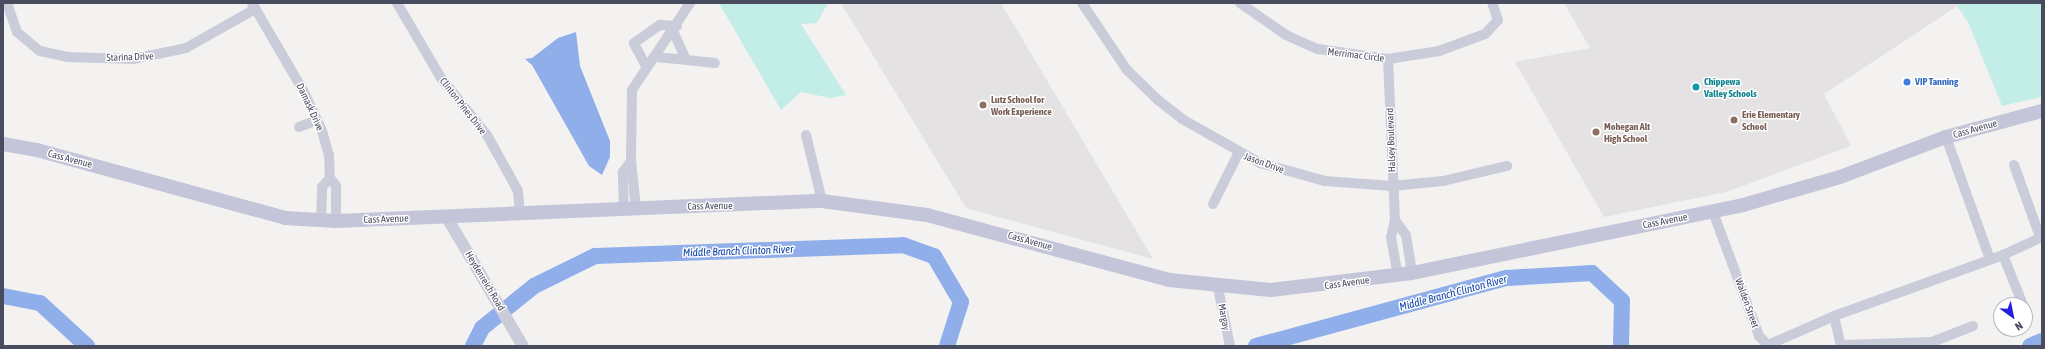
<!DOCTYPE html>
<style>
body{margin:0}
#map{position:relative;width:2045px;height:349px;overflow:hidden;background:#f3f2f1;font-family:"Asap Condensed",sans-serif}
div>[style]{position:absolute}
.education>*{inset:0;background:#e4e2e3}
.green>*{inset:0;background:#c2eee7}
.water>*{inset:0;background:#90afea}
.river>*{height:16px;margin:-8px;padding:0 8px;transform-origin:8px;border-radius:8px;background:#90afea}
.minor>*{height:10px;margin:-5px;padding:0 5px;transform-origin:5px;border-radius:5px;background:#cbccda}
.tertiary>*{height:12px;margin:-6px;padding:0 6px;transform-origin:6px;border-radius:6px;background:#cbccda}
.secondary>*{height:14px;margin:-7px;padding:0 7px;transform-origin:7px;border-radius:7px;background:#c4c5d9}
.dots>*{width:11px;height:11px;translate:-50% -50%;box-sizing:border-box;border:2px solid #fff;border-radius:50%}
span{translate:-50% -50%;white-space:nowrap;text-align:center;line-height:1.15;-webkit-text-stroke:3px #fff;paint-order:stroke}
.street-label{font-size:10px;color:#494b5e}
.culture-label{font-size:10px;color:#0d838f;font-weight:700}
.left{translate:0 -50%;text-align:left}
.shop-label{font-size:10px;color:#366cbe;font-weight:700}
.education-label{font-size:10px;color:#785e54;font-weight:700}
.water-label{font-size:11px;color:#1144a9;font-style:italic}
.frame{position:absolute;inset:0;border:4px solid #494b5e;pointer-events:none}
.north{position:absolute;left:1993px;top:297px;width:40px;height:40px;box-sizing:border-box;background:#fff;border:1px solid #b6b7bf;border-radius:50%;rotate:147deg;font-size:11px;font-weight:700;line-height:16px;text-align:center;color:#494b5e}
.north::after{content:'';display:block;margin:auto;width:14px;height:18px;background:#221fdf;clip-path:polygon(50% 0,100% 100%,50% 72%,0 100%)}
</style>
<div id="map">
<div class="education">
<i style="clip-path:polygon(841px 3px,1001px 3px,1153px 259px,966px 208px)"></i>
<i style="clip-path:polygon(1564px 3px,1962px 3px,1824px 94px,1851px 146px,1726px 192px,1604px 217px,1515px 62px,1590px 48px)"></i>
</div>
<div class="green">
<i style="clip-path:polygon(719px 3px,828px 3px,817px 23px,801px 24px,846px 95px,830px 98px,801px 92px,781px 110px)"></i>
<i style="clip-path:polygon(1962px 3px,2042px 3px,2042px 97px,2002px 106px,1968px 22px,1957px 6px)"></i>
</div>
<div class="water">
<i style="clip-path:polygon(576px 32px,580px 66px,610px 141px,610px 157px,602px 175px,589px 166px,532px 65px,525px 59px,532px 58px,558px 38px)"></i>
</div>
<div class="river">
<i style="left:3px;top:296px;width:38px;rotate:11deg"></i>
<i style="left:40px;top:303px;width:64px;rotate:42.5deg"></i>
<i style="left:473px;top:346px;width:20px;rotate:-63deg"></i>
<i style="left:482px;top:328px;width:67px;rotate:-38.9deg"></i>
<i style="left:534px;top:286px;width:68px;rotate:-26.2deg"></i>
<i style="left:595px;top:256px;width:308px;rotate:-2deg"></i>
<i style="left:903px;top:245px;width:33px;rotate:20deg"></i>
<i style="left:934px;top:256px;width:53px;rotate:59.6deg"></i>
<i style="left:961px;top:302px;width:46px;rotate:107.7deg"></i>
<i style="left:1256px;top:346px;width:260px;rotate:-15.2deg"></i>
<i style="left:1507px;top:278px;width:85px;rotate:-3.4deg"></i>
<i style="left:1592px;top:273px;width:41px;rotate:43deg"></i>
<i style="left:1622px;top:301px;width:45px;rotate:91.3deg"></i>
<i style="left:2030px;top:346px;width:13px;rotate:-23deg"></i>
</div>
<div class="minor">
<i style="left:7px;top:3px;width:31px;rotate:71deg"></i>
<i style="left:17px;top:32px;width:30px;rotate:40deg"></i>
<i style="left:40px;top:51px;width:29px;rotate:12deg"></i>
<i style="left:68px;top:57px;width:65px;rotate:1.8deg"></i>
<i style="left:133px;top:59px;width:54px;rotate:-11.7deg"></i>
<i style="left:186px;top:48px;width:79px;rotate:-29.5deg"></i>
<i style="left:252px;top:3px;width:103px;rotate:59.7deg"></i>
<i style="left:304px;top:92px;width:43px;rotate:65.2deg"></i>
<i style="left:322px;top:131px;width:25px;rotate:74deg"></i>
<i style="left:329px;top:155px;width:23px;rotate:88deg"></i>
<i style="left:330px;top:178px;width:10px;rotate:53deg"></i>
<i style="left:336px;top:186px;width:35px;rotate:90deg"></i>
<i style="left:397px;top:3px;width:87px;rotate:59.6deg"></i>
<i style="left:441px;top:78px;width:73px;rotate:51.1deg"></i>
<i style="left:487px;top:135px;width:64px;rotate:61deg"></i>
<i style="left:518px;top:191px;width:22px;rotate:85deg"></i>
<i style="left:1082px;top:3px;width:81px;rotate:56.1deg"></i>
<i style="left:1127px;top:70px;width:43px;rotate:44.1deg"></i>
<i style="left:1158px;top:100px;width:31px;rotate:38deg"></i>
<i style="left:1182px;top:119px;width:90px;rotate:29.4deg"></i>
<i style="left:1260px;top:163px;width:67px;rotate:15.5deg"></i>
<i style="left:1325px;top:181px;width:67px;rotate:4.3deg"></i>
<i style="left:1392px;top:186px;width:51px;rotate:-5.6deg"></i>
<i style="left:1443px;top:181px;width:66px;rotate:-13.2deg"></i>
<i style="left:1240px;top:3px;width:56px;rotate:34.8deg"></i>
<i style="left:1286px;top:35px;width:35px;rotate:24deg"></i>
<i style="left:1318px;top:49px;width:71px;rotate:8.1deg"></i>
<i style="left:1388px;top:59px;width:52px;rotate:-8.9deg"></i>
<i style="left:1439px;top:51px;width:49px;rotate:-20.3deg"></i>
<i style="left:1485px;top:34px;width:19px;rotate:-47deg"></i>
<i style="left:1498px;top:20px;width:18px;rotate:-109deg"></i>
<i style="left:654px;top:57px;width:32px;rotate:5deg"></i>
<i style="left:686px;top:60px;width:32px;rotate:-114deg"></i>
<i style="left:1388px;top:59px;width:161px;rotate:87.5deg"></i>
<i style="left:1395px;top:220px;width:17px;rotate:103deg"></i>
<i style="left:1391px;top:237px;width:39px;rotate:80deg"></i>
<i style="left:686px;top:60px;width:29px;rotate:6deg"></i>
<i style="left:646px;top:66px;width:26px;rotate:-118deg"></i>
<i style="left:634px;top:43px;width:32px;rotate:-35deg"></i>
<i style="left:660px;top:25px;width:17px;rotate:3deg"></i>
<i style="left:299px;top:127px;width:19px;rotate:-21deg"></i>
<i style="left:806px;top:135px;width:68px;rotate:76.4deg"></i>
<i style="left:1946px;top:137px;width:130px;rotate:70.2deg"></i>
<i style="left:631px;top:161px;width:71px;rotate:-89.2deg"></i>
<i style="left:632px;top:90px;width:105px;rotate:-56.3deg"></i>
<i style="left:2014px;top:165px;width:77px;rotate:70.1deg"></i>
<i style="left:1213px;top:204px;width:56px;rotate:-63.4deg"></i>
<i style="left:624px;top:209px;width:37px;rotate:-92deg"></i>
<i style="left:623px;top:172px;width:14px;rotate:-54deg"></i>
<i style="left:631px;top:161px;width:47px;rotate:83.9deg"></i>
<i style="left:1713px;top:212px;width:132px;rotate:69.6deg"></i>
<i style="left:1759px;top:336px;width:13px;rotate:45deg"></i>
<i style="left:1768px;top:345px;width:72px;rotate:-23.7deg"></i>
<i style="left:1834px;top:316px;width:180px;rotate:-19.8deg"></i>
<i style="left:2003px;top:255px;width:43px;rotate:-24.8deg"></i>
<i style="left:1395px;top:220px;width:19px;rotate:54deg"></i>
<i style="left:1406px;top:235px;width:38px;rotate:81deg"></i>
<i style="left:321px;top:221px;width:34px;rotate:-88deg"></i>
<i style="left:322px;top:187px;width:12px;rotate:-48deg"></i>
<i style="left:2003px;top:255px;width:54px;rotate:68.2deg"></i>
<i style="left:1218px;top:288px;width:59px;rotate:78.3deg"></i>
<i style="left:2025px;top:311px;width:7px;rotate:74deg"></i>
<i style="left:1834px;top:316px;width:31px;rotate:77deg"></i>
<i style="left:1841px;top:345px;width:91px;rotate:-1.9deg"></i>
<i style="left:1932px;top:342px;width:44px;rotate:-21.3deg"></i>
</div>
<div class="tertiary">
<i style="left:446px;top:216px;width:151px;rotate:59.4deg"></i>
</div>
<div class="secondary">
<i style="left:3px;top:144px;width:35px;rotate:10deg"></i>
<i style="left:37px;top:150px;width:257px;rotate:15.3deg"></i>
<i style="left:285px;top:218px;width:51px;rotate:3.4deg"></i>
<i style="left:336px;top:221px;width:486px;rotate:-2.4deg"></i>
<i style="left:822px;top:201px;width:106px;rotate:7.6deg"></i>
<i style="left:927px;top:215px;width:251px;rotate:15deg"></i>
<i style="left:1169px;top:280px;width:102px;rotate:5.6deg"></i>
<i style="left:1271px;top:290px;width:142px;rotate:-6.9deg"></i>
<i style="left:1412px;top:273px;width:338px;rotate:-11.6deg"></i>
<i style="left:1743px;top:205px;width:101px;rotate:-16.1deg"></i>
<i style="left:1840px;top:177px;width:113px;rotate:-20.7deg"></i>
<i style="left:1946px;top:137px;width:99px;rotate:-15.2deg"></i>
</div>
<div class="dots">
<i style="left:1907px;top:82px;background:#3f7fe0"></i>
<i style="left:1696px;top:87px;background:#0f9aa8"></i>
<i style="left:983px;top:105px;background:#8d6e63"></i>
<i style="left:1734px;top:120px;background:#8d6e63"></i>
<i style="left:1596px;top:132px;background:#8d6e63"></i>
</div>
<div class="street-label">
<span style="left:1356px;top:55px;rotate:7deg">Merrimac Circle</span>
<span style="left:130px;top:57px;rotate:-2deg">Starina Drive</span>
<span style="left:463px;top:106px;rotate:52deg">Clinton Pines Drive</span>
<span style="left:310px;top:107px;rotate:65deg">Damask Drive</span>
<span style="left:1975px;top:129px;rotate:-16deg">Cass Avenue</span>
<span style="left:1391px;top:140px;rotate:-92deg">Halsey Boulevard</span>
<span style="left:70px;top:159px;rotate:15deg">Cass Avenue</span>
<span style="left:1264px;top:163px;rotate:20deg">Jason Drive</span>
<span style="left:710px;top:206px;rotate:-1deg">Cass Avenue</span>
<span style="left:386px;top:219px;rotate:-2deg">Cass Avenue</span>
<span style="left:1665px;top:221px;rotate:-11deg">Cass Avenue</span>
<span style="left:1030px;top:241px;rotate:16deg">Cass Avenue</span>
<span style="left:485px;top:281px;rotate:59deg">Heydenreich Road</span>
<span style="left:1347px;top:283px;rotate:-8deg">Cass Avenue</span>
<span style="left:1747px;top:303px;rotate:70deg">Walden Street</span>
<span style="left:1224px;top:317px;rotate:79deg">Margay</span>
</div>
<div class="culture-label">
<span class="left" style="left:1704px;top:87px">Chippewa<br>Valley Schools</span>
</div>
<div class="shop-label">
<span class="left" style="left:1915px;top:82px">VIP Tanning</span>
</div>
<div class="education-label">
<span class="left" style="left:991px;top:105px">Lutz School for<br>Work Experience</span>
<span class="left" style="left:1742px;top:120px">Erie Elementary<br>School</span>
<span class="left" style="left:1604px;top:132px">Mohegan Alt<br>High School</span>
</div>
<div class="water-label">
<span style="left:738px;top:251px;rotate:-2deg">Middle Branch Clinton River</span>
<span style="left:1453px;top:293px;rotate:-15deg">Middle Branch Clinton River</span>
</div>
<div class="frame"></div>
<div class="north">N</div>
</div>
